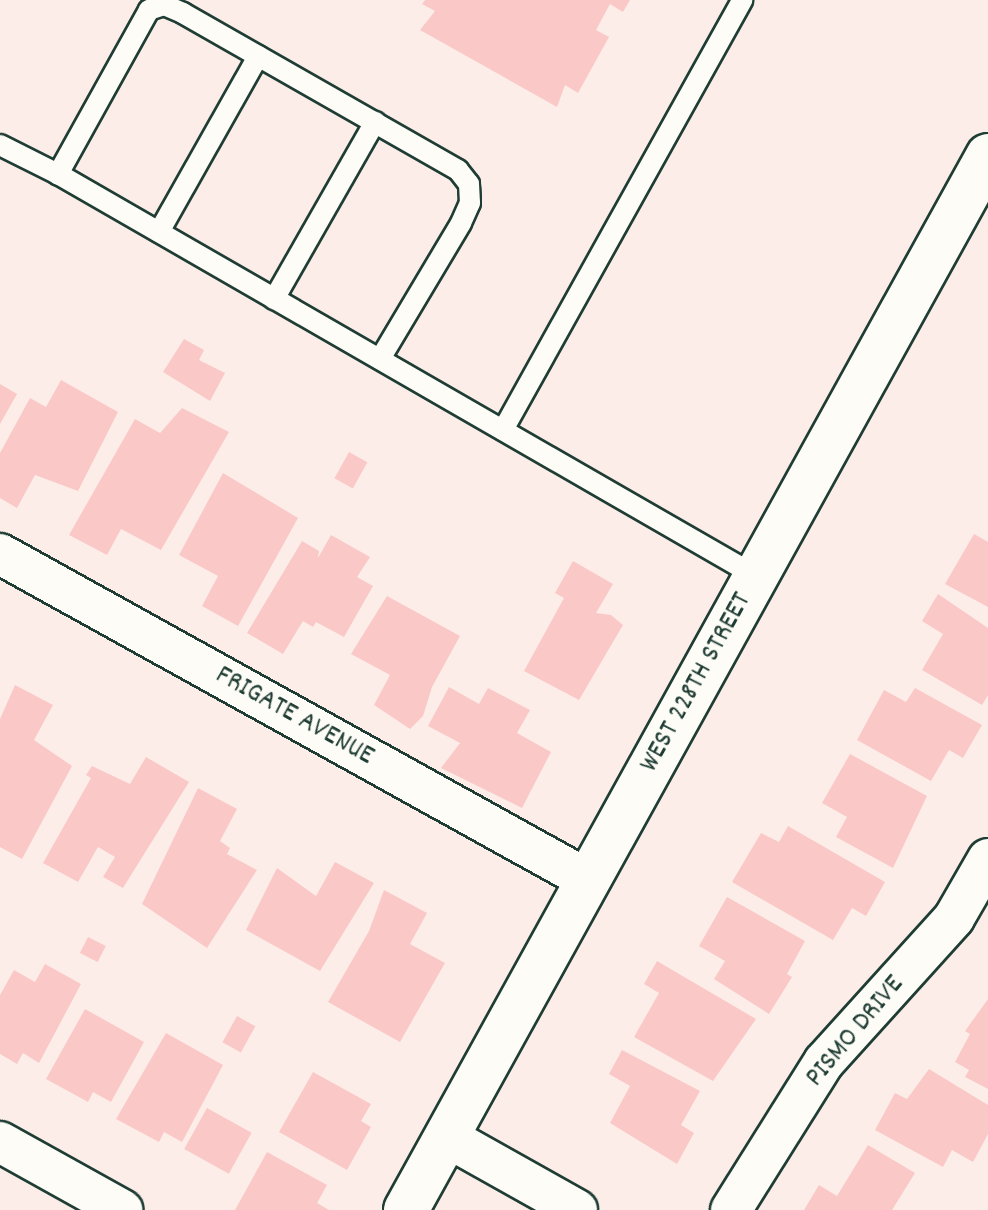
<!DOCTYPE html>
<style>
body{margin:0}
#map{position:relative;width:988px;height:1210px;overflow:hidden;background:#fcede9;font-family:Dekko,sans-serif}
div>[style]{position:absolute}
.building>*{inset:0;background:#fac9c7;transform-origin:0 0}
.roads{filter:drop-shadow(2px 0 #1f3d34) drop-shadow(-2px 0 #1f3d34) drop-shadow(0 2px #1f3d34) drop-shadow(0 -2px #1f3d34)}
.service>*{height:20px;margin:-10px;padding:0 10px;transform-origin:10px;border-radius:10px;background:#fdfcf7}
.minor>*{height:40px;margin:-20px;padding:0 20px;transform-origin:20px;border-radius:20px;background:#fdfcf7}
.tertiary>*{height:44px;margin:-22px;padding:0 22px;transform-origin:22px;border-radius:22px;background:#fdfcf7}
span{translate:-50% -50%;white-space:nowrap;text-align:center;line-height:1.15;-webkit-text-stroke:8px #fdfcf7;paint-order:stroke}
.street-label{font-size:28px;color:#1f3d34}
</style>
<div id="map">
<div class="building">
<i style="clip-path:polygon(425px 0,630px 0,623px 12px,610px 4px,596px 30px,609px 37px,578px 93px,565px 85px,557px 107px,420px 30px,435px 11px,422px 4px)"></i>
<i style="clip-path:polygon(184px 339px,204px 350px,199px 360px,225px 373px,210px 401px,163px 372px)"></i>
<i style="clip-path:polygon(61px 380px,118px 412px,78px 491px,35px 475px,17px 508px,0 498px,0 453px,30px 398px,46px 407px)"></i>
<i style="clip-path:polygon(0 384px,17px 394px,0 424px)"></i>
<i style="clip-path:polygon(182px 408px,229px 432px,161px 550px,121px 529px,107px 555px,69px 535px,135px 419px,160px 433px)"></i>
<i style="left:349px;top:452px;width:21px;height:30px;rotate:29deg"></i>
<i style="clip-path:polygon(223px 473px,298px 518px,238px 626px,202px 606px,218px 576px,179px 555px)"></i>
<i style="clip-path:polygon(974px 534px,988px 542px,988px 607px,945px 584px)"></i>
<i style="clip-path:polygon(331px 535px,370px 557px,357px 577px,373px 586px,344px 637px,316px 622px,313px 627px,303px 621px,283px 654px,247px 633px,302px 541px,319px 551px,318px 558px)"></i>
<i style="clip-path:polygon(573px 561px,613px 584px,596px 613px,611px 615px,623px 625px,579px 700px,524px 671px,564px 598px,555px 593px)"></i>
<i style="clip-path:polygon(938px 594px,988px 628px,988px 695px,982px 705px,922px 670px,943px 634px,922px 621px)"></i>
<i style="clip-path:polygon(387px 596px,460px 636px,432px 687px,423px 716px,410px 729px,374px 705px,390px 675px,351px 654px)"></i>
<i style="clip-path:polygon(15px 685px,53px 705px,34px 740px,72px 766px,22px 859px,0 847px,0 719px)"></i>
<i style="clip-path:polygon(449px 687px,479px 704px,488px 688px,530px 710px,517px 733px,551px 752px,522px 808px,441px 768px,460px 743px,428px 726px)"></i>
<i style="clip-path:polygon(915px 688px,982px 725px,963px 758px,949px 750px,931px 781px,857px 740px,884px 690px,906px 702px)"></i>
<i style="clip-path:polygon(850px 754px,927px 796px,893px 868px,836px 837px,847px 817px,822px 803px)"></i>
<i style="clip-path:polygon(146px 757px,189px 782px,123px 888px,103px 877px,115px 857px,98px 847px,78px 882px,43px 863px,91px 778px,86px 775px,92px 766px,130px 784px)"></i>
<i style="clip-path:polygon(198px 788px,237px 809px,220px 841px,230px 848px,227px 854px,257px 870px,207px 948px,142px 904px)"></i>
<i style="clip-path:polygon(788px 826px,885px 882px,866px 916px,852px 908px,833px 940px,732px 882px,761px 833px,779px 842px)"></i>
<i style="clip-path:polygon(335px 862px,374px 883px,320px 971px,246px 930px,277px 868px,316px 896px)"></i>
<i style="clip-path:polygon(384px 890px,427px 913px,410px 944px,445px 963px,400px 1042px,328px 1002px,369px 931px)"></i>
<i style="clip-path:polygon(727px 897px,805px 941px,787px 974px,792px 977px,769px 1014px,714px 979px,725px 961px,699px 946px)"></i>
<i style="left:88px;top:937px;width:20px;height:18px;rotate:27deg"></i>
<i style="clip-path:polygon(657px 961px,756px 1019px,713px 1081px,634px 1037px,659px 993px,644px 984px)"></i>
<i style="clip-path:polygon(45px 964px,81px 984px,39px 1063px,23px 1053px,17px 1064px,0 1054px,0 995px,14px 970px,35px 982px)"></i>
<i style="clip-path:polygon(988px 999px,988px 1089px,965px 1077px,969px 1070px,955px 1062px,970px 1034px,965px 1031px)"></i>
<i style="clip-path:polygon(85px 1009px,144px 1042px,111px 1102px,93px 1092px,88px 1102px,46px 1079px)"></i>
<i style="left:237px;top:1016px;width:21px;height:30px;rotate:29deg"></i>
<i style="clip-path:polygon(166px 1033px,223px 1065px,182px 1142px,164px 1132px,159px 1142px,116px 1119px)"></i>
<i style="clip-path:polygon(622px 1050px,700px 1091px,681px 1125px,694px 1133px,677px 1164px,610px 1123px,630px 1086px,609px 1074px)"></i>
<i style="clip-path:polygon(929px 1069px,988px 1105px,988px 1134px,973px 1162px,952px 1150px,943px 1167px,875px 1130px,895px 1093px,907px 1099px)"></i>
<i style="clip-path:polygon(313px 1072px,371px 1104px,361px 1121px,371px 1127px,347px 1170px,279px 1132px)"></i>
<i style="left:207px;top:1108px;width:51px;height:47px;rotate:29deg"></i>
<i style="clip-path:polygon(868px 1145px,915px 1173px,892px 1210px,804px 1210px,819px 1185px,837px 1196px)"></i>
<i style="clip-path:polygon(267px 1152px,327px 1185px,317px 1203px,329px 1210px,235px 1210px)"></i>
</div>
<div class="roads">
<div class="service">
<i style="left:0;top:145px;width:65px;rotate:26.6deg"></i>
<i style="left:159px;top:232px;width:202px;rotate:-60.6deg"></i>
<i style="left:274px;top:299px;width:204px;rotate:-60.3deg"></i>
<i style="left:380px;top:359px;width:158px;rotate:-59.2deg"></i>
<i style="left:461px;top:223px;width:22px;rotate:-66deg"></i>
<i style="left:470px;top:203px;width:19px;rotate:-93deg"></i>
<i style="left:469px;top:184px;width:18px;rotate:-128deg"></i>
<i style="left:458px;top:170px;width:317px;rotate:-150.3deg"></i>
<i style="left:183px;top:13px;width:21px;rotate:-157deg"></i>
<i style="left:164px;top:5px;width:16px;rotate:162deg"></i>
<i style="left:149px;top:10px;width:188px;rotate:119deg"></i>
<i style="left:58px;top:174px;width:805px;rotate:29.94deg"></i>
<i style="left:503px;top:430px;width:492px;rotate:-60.9deg"></i>
</div>
<div class="minor">
<i style="left:0;top:554px;width:672px;rotate:29deg"></i>
<i style="left:447px;top:1137px;width:149px;rotate:29.3deg"></i>
<i style="left:0;top:1142px;width:140px;rotate:29.1deg"></i>
<i style="left:731px;top:1210px;width:175px;rotate:-57.9deg"></i>
<i style="left:824px;top:1062px;width:194px;rotate:-47.9deg"></i>
<i style="left:954px;top:918px;width:68px;rotate:-60deg"></i>
</div>
<div class="tertiary">
<i style="left:406px;top:1210px;width:1204px;rotate:-61.09deg"></i>
</div>
</div>
<div class="street-label">
<span style="left:697px;top:683px;rotate:-61deg">WEST 228TH STREET</span>
<span style="left:294px;top:717px;rotate:29deg">FRIGATE AVENUE</span>
<span style="left:856px;top:1032px;rotate:-50deg">PISMO DRIVE</span>
</div>
</div>
